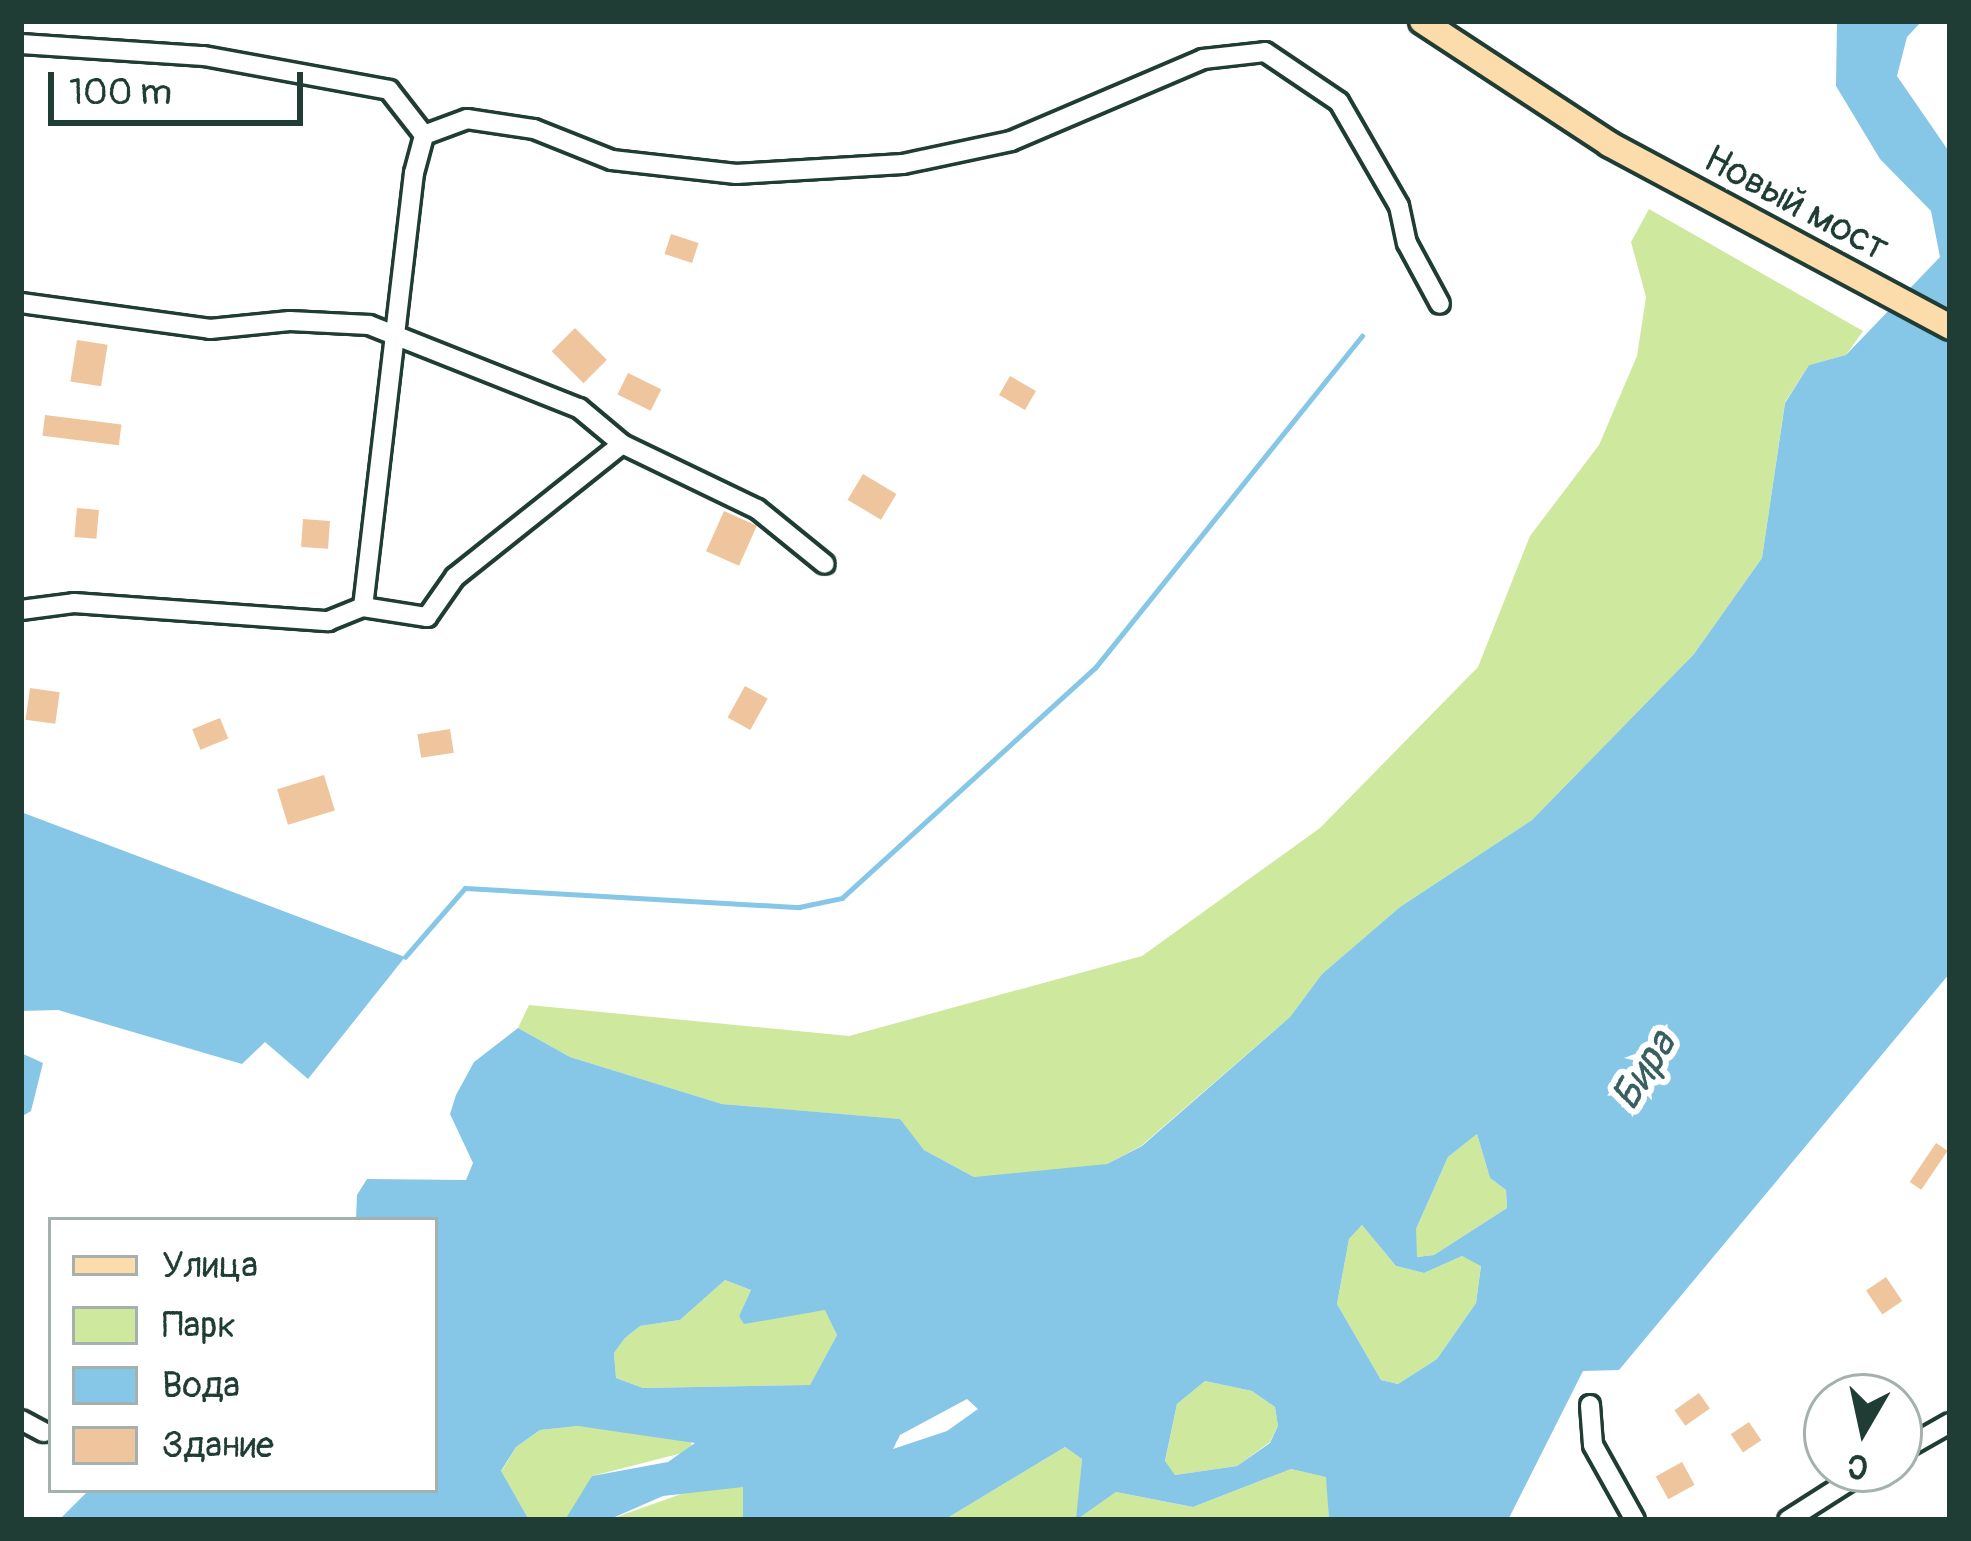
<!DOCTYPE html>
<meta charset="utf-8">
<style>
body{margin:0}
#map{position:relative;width:1971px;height:1541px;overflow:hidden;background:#fff;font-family:Pangolin,sans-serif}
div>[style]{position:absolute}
.green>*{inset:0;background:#cee89e}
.water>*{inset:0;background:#86c6e7}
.stream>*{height:4.5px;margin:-2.25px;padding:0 2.25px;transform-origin:2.25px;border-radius:2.25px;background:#86c6e7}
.building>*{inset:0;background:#eec59d;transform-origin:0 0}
.roads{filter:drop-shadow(3px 0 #1f3d34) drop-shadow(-3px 0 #1f3d34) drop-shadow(0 3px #1f3d34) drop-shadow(0 -3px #1f3d34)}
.minor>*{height:18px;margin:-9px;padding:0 9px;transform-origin:9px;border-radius:9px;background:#fff}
.major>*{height:24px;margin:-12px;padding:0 12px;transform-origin:12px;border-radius:12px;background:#fddcac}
span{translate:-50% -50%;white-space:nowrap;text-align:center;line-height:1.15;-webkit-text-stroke:12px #fff;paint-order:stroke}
.street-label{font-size:39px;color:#1f3d34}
.water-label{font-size:42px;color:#395f61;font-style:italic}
.frame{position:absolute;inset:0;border:24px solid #1f3d34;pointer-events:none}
.legend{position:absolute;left:48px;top:1217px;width:390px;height:276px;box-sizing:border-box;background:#fff;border:3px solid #a5b1ae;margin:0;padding:15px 21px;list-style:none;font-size:36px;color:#1f3d34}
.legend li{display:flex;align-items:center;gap:24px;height:60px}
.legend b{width:60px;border:3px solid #a5b1ae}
.north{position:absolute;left:1803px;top:1373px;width:120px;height:120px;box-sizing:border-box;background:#fff;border:3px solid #a5b1ae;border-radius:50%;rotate:189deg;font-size:33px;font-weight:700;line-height:48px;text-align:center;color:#1f3d34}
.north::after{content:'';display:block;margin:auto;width:42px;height:54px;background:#1f3d34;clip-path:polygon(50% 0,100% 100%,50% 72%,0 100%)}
.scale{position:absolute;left:48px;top:72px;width:255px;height:54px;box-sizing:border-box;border:6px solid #1f3d34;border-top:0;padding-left:15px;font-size:36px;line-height:42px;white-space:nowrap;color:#1f3d34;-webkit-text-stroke:9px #fff;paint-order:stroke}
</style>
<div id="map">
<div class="green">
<i style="clip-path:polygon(1649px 209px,1863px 331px,1846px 355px,1809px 365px,1785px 402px,1762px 558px,1694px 654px,1532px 820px,1400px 907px,1322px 974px,1290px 1017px,1141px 1146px,1107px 1164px,1060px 1173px,974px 1177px,924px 1150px,899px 1119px,722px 1104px,570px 1057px,518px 1028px,529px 1005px,849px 1036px,1142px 956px,1320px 828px,1478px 667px,1530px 536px,1599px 445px,1637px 356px,1646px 297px,1631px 242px)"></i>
<i style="clip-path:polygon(1477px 1134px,1490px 1178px,1506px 1190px,1507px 1208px,1434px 1255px,1416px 1257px,1416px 1229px,1448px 1157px)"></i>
<i style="clip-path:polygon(1362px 1225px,1396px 1266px,1424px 1273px,1462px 1256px,1481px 1265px,1476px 1303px,1437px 1359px,1398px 1384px,1381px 1380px,1337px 1304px,1349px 1239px)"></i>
<i style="clip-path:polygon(725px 1280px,751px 1290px,739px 1316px,826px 1310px,837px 1335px,810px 1385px,643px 1388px,616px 1378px,614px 1353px,625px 1338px,640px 1326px,680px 1320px)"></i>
<i style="clip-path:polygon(1205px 1381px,1252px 1391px,1275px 1407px,1278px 1426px,1270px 1442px,1237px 1466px,1175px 1475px,1165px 1462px,1177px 1404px)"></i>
<i style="clip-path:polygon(578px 1426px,688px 1436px,694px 1450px,592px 1476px,571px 1517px,529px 1520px,501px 1472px,516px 1447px,540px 1430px)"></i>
<i style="clip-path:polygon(1065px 1447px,1082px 1459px,1077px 1519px,1116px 1492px,1193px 1507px,1291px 1469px,1327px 1477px,1329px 1520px,944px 1520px)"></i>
<i style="clip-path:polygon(701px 1487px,744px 1487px,743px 1520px,608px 1520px)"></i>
</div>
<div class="water">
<i style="clip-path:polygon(evenodd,1837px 21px,1922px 21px,1907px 37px,1897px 76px,1950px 153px,1950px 973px,1619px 1370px,1583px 1371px,1508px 1520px,1329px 1520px,1326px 1477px,1291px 1469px,1193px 1507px,1116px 1492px,1076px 1520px,1082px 1459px,1065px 1447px,944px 1520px,743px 1520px,743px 1487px,663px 1496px,608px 1520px,565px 1520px,592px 1476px,668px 1462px,695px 1443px,578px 1426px,540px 1430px,516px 1447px,501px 1471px,529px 1520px,59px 1520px,89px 1490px,435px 1490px,435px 1220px,356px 1220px,357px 1195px,367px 1179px,466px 1180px,473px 1163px,450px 1114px,456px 1095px,474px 1062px,518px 1028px,570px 1057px,722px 1104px,900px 1119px,924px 1150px,974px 1177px,1107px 1164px,1142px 1146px,1290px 1017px,1322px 974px,1400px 907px,1532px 820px,1694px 654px,1762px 558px,1785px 403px,1809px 365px,1846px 355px,1940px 257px,1931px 211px,1880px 159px,1836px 86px,1837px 21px,1477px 1134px,1490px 1178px,1506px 1190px,1507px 1208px,1434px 1255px,1417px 1257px,1416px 1229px,1448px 1157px,1477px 1134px,1837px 21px,1362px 1225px,1396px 1266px,1424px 1273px,1462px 1256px,1481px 1266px,1476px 1303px,1437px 1359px,1398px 1384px,1381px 1380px,1337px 1304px,1349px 1239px,1362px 1225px,1837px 21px,725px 1280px,751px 1290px,739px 1316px,744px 1324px,825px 1310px,837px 1335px,810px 1385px,643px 1388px,616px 1378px,614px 1353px,625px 1338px,640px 1326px,680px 1320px,725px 1280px,1837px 21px,1205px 1381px,1252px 1391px,1275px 1407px,1278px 1426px,1270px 1443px,1237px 1466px,1175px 1475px,1165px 1461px,1177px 1404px,1205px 1381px,1837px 21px,967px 1399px,978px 1409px,947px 1431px,893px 1449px,900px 1435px,967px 1399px)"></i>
<i style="clip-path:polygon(21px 812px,405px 957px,308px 1079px,265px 1042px,242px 1064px,58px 1010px,21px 1011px)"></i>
<i style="clip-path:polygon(21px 1053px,43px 1063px,31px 1111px,21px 1117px)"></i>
</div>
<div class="stream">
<i style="left:405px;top:957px;width:91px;rotate:-49deg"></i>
<i style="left:465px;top:888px;width:335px;rotate:3.3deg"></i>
<i style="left:799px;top:907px;width:44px;rotate:-11.8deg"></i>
<i style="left:842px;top:898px;width:342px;rotate:-42.3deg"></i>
<i style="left:1095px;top:668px;width:426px;rotate:-51.2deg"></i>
</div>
<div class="building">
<i style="left:671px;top:234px;width:29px;height:21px;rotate:18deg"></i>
<i style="left:575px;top:328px;width:45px;height:33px;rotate:45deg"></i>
<i style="left:77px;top:340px;width:31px;height:42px;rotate:9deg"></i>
<i style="left:628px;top:373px;width:37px;height:24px;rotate:26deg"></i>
<i style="left:1010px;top:376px;width:30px;height:22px;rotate:30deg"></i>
<i style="left:45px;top:415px;width:77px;height:21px;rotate:7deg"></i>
<i style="left:863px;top:474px;width:39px;height:30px;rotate:31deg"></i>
<i style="left:77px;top:508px;width:22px;height:29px;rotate:5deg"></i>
<i style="left:724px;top:511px;width:36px;height:44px;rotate:24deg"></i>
<i style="left:303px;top:519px;width:27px;height:28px;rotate:4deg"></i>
<i style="left:745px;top:686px;width:26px;height:36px;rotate:29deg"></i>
<i style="left:30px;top:688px;width:30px;height:32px;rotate:8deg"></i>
<i style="left:220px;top:718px;width:22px;height:30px;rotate:68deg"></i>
<i style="left:450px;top:729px;width:24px;height:33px;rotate:81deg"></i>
<i style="left:324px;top:775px;width:37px;height:49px;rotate:73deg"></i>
<i style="left:1936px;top:1143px;width:14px;height:47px;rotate:34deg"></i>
<i style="left:1886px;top:1277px;width:29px;height:24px;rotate:56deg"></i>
<i style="left:1699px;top:1393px;width:19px;height:30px;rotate:55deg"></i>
<i style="left:1749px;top:1422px;width:22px;height:22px;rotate:56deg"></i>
<i style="left:1682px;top:1462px;width:26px;height:30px;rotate:61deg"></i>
</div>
<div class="roads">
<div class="minor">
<i style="left:21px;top:44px;width:183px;rotate:3.8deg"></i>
<i style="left:204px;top:56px;width:188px;rotate:10.4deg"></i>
<i style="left:389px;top:90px;width:57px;rotate:52.1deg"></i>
<i style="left:21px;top:303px;width:191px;rotate:7.8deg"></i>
<i style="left:210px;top:329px;width:80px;rotate:-5.7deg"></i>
<i style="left:290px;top:321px;width:79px;rotate:2.9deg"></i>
<i style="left:369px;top:325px;width:226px;rotate:21.6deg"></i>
<i style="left:579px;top:408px;width:56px;rotate:39.9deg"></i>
<i style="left:622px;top:444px;width:150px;rotate:25.7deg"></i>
<i style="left:757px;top:509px;width:87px;rotate:39deg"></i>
<i style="left:363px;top:607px;width:65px;rotate:8.9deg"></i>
<i style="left:427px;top:617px;width:49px;rotate:-55deg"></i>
<i style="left:455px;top:577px;width:213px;rotate:-38.5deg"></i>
<i style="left:21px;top:610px;width:53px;rotate:-7.5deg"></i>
<i style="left:74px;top:603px;width:255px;rotate:4.1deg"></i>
<i style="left:328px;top:621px;width:38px;rotate:-22deg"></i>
<i style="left:363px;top:607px;width:437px;rotate:-83.3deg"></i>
<i style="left:414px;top:173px;width:39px;rotate:-75deg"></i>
<i style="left:424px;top:135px;width:46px;rotate:-20.4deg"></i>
<i style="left:467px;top:119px;width:68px;rotate:8.5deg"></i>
<i style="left:534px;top:129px;width:84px;rotate:21.7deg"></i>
<i style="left:612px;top:160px;width:125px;rotate:6.4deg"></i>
<i style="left:736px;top:174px;width:167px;rotate:-3.4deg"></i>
<i style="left:903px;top:164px;width:110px;rotate:-12deg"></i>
<i style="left:1011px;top:141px;width:209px;rotate:-23.1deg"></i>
<i style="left:1203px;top:59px;width:62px;rotate:-6.4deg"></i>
<i style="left:1265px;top:52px;width:89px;rotate:34deg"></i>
<i style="left:1339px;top:102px;width:120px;rotate:60deg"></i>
<i style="left:1399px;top:206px;width:38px;rotate:78deg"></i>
<i style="left:1407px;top:243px;width:69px;rotate:61.6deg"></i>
<i style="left:1590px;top:1405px;width:40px;rotate:85.7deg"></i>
<i style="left:1593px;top:1445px;width:86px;rotate:60.8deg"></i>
<i style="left:21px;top:1420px;width:26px;rotate:28deg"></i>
<i style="left:1899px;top:1452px;width:59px;rotate:-29.6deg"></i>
<i style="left:1788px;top:1520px;width:95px;rotate:-32.5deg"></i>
</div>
<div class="major">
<i style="left:1422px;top:21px;width:224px;rotate:33.3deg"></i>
<i style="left:1609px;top:144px;width:387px;rotate:28.2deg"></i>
</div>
</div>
<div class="street-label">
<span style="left:1796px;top:204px;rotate:28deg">Новый мост</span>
</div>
<div class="water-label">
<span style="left:1644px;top:1071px;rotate:-58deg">Бира</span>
</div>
<div class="frame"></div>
<ul class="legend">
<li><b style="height:15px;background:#fddcac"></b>Улица</li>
<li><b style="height:33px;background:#cee89e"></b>Парк</li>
<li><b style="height:33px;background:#86c6e7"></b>Вода</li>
<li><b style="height:33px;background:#eec59d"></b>Здание</li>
</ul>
<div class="north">С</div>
<div class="scale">100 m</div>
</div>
